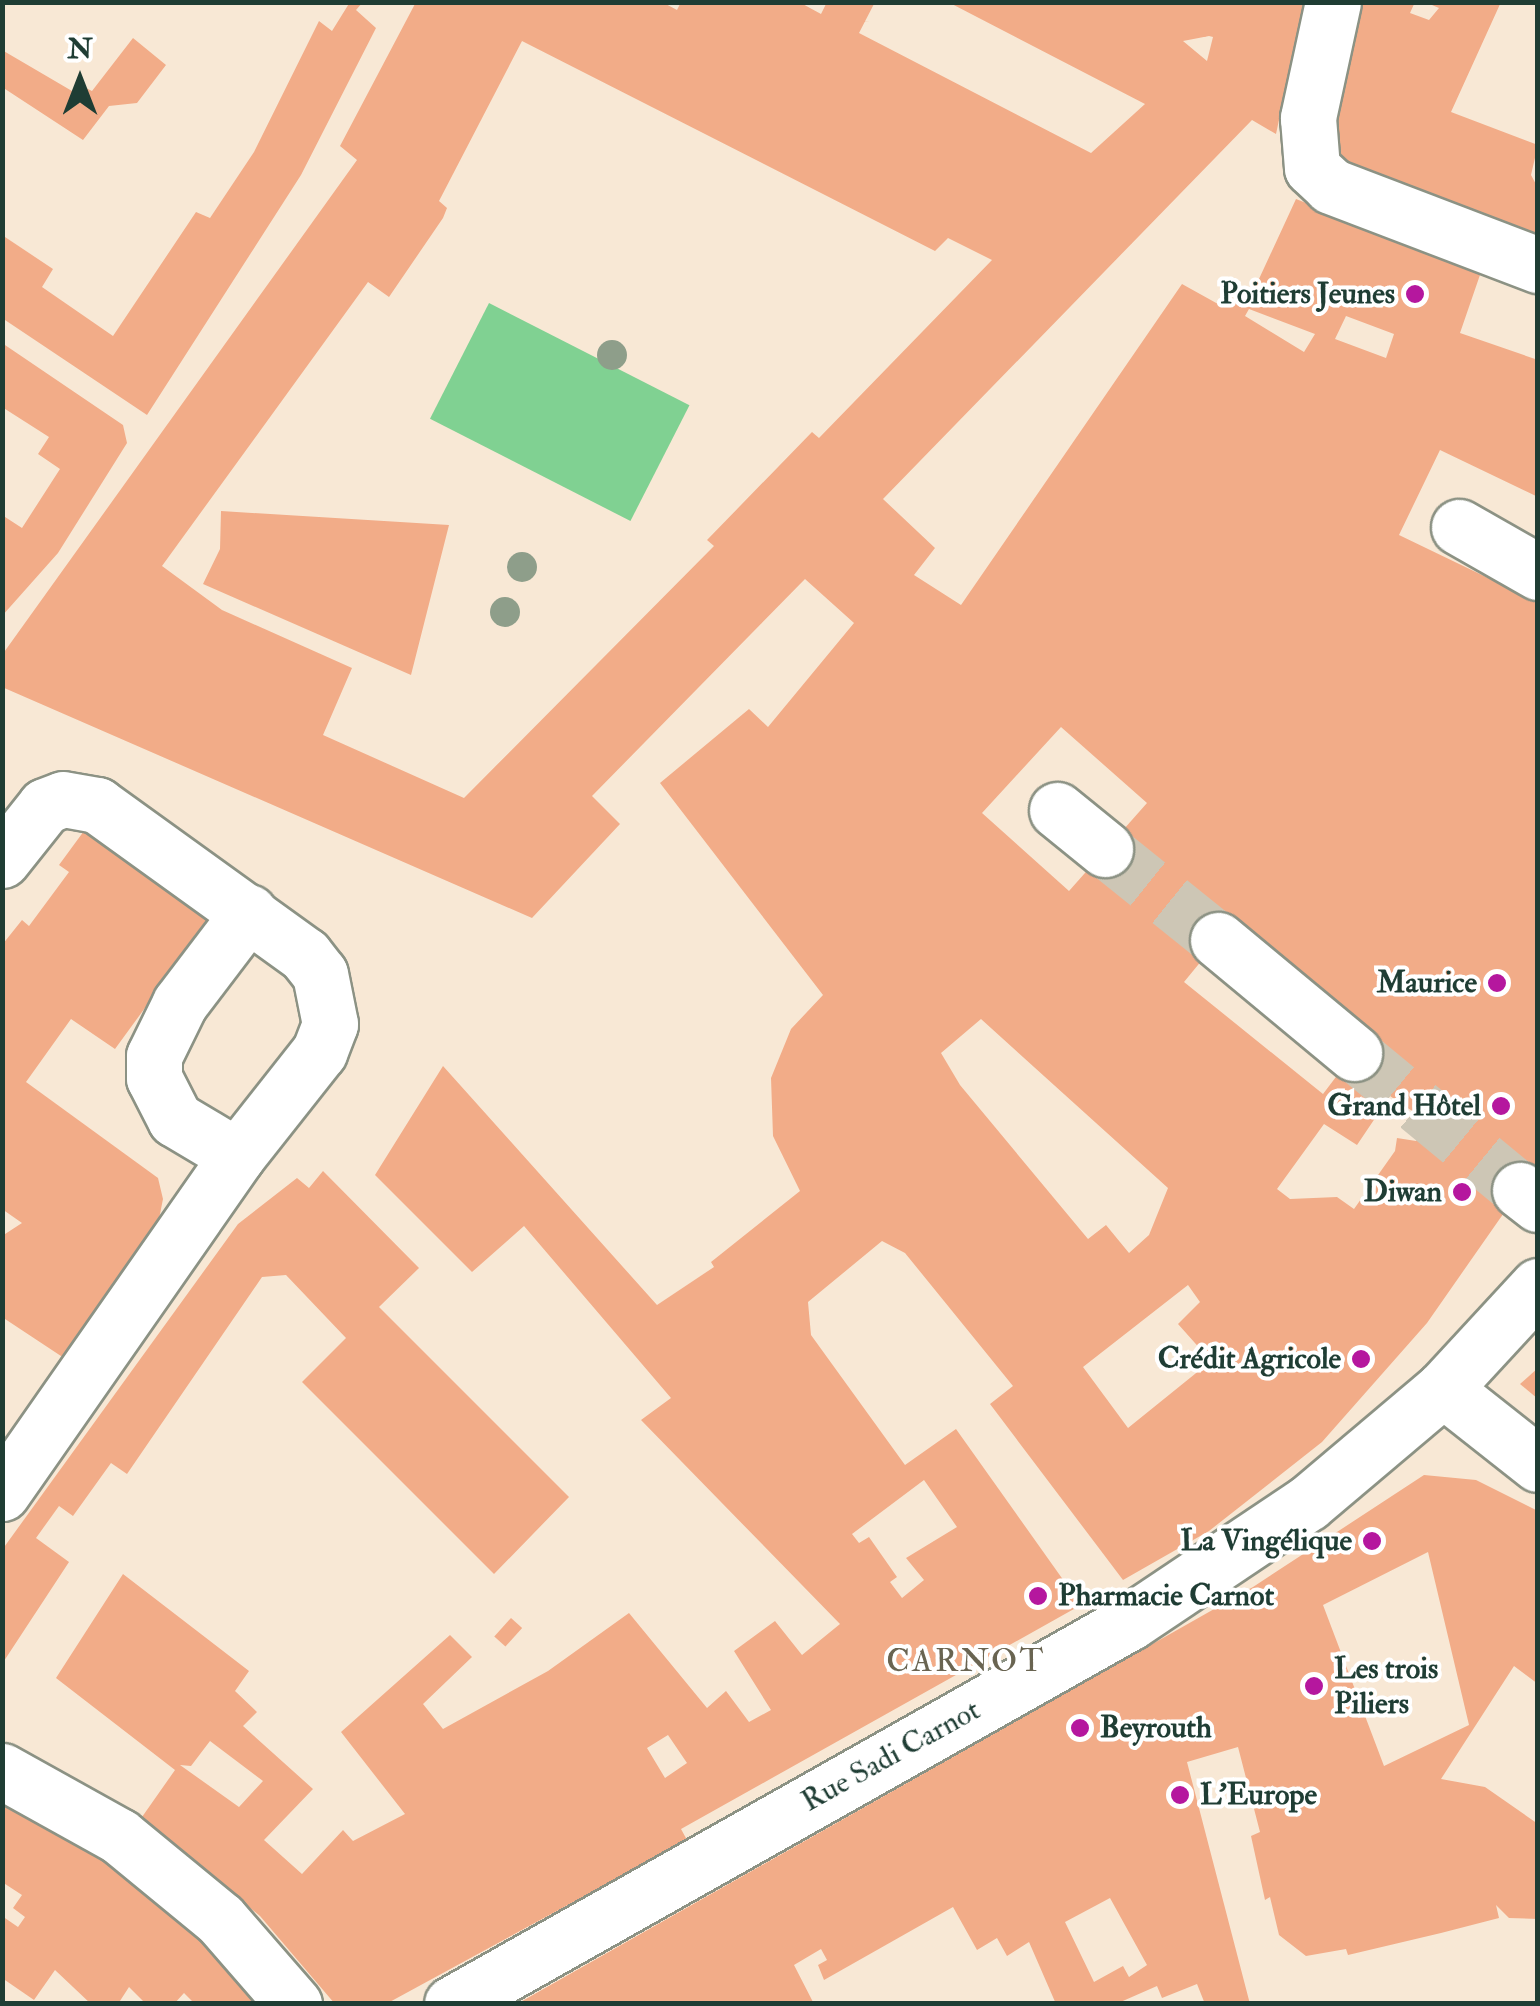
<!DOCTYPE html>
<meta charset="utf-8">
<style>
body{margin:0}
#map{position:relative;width:1540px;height:2006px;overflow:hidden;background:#f8e8d5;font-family:"IM FELL Double Pica",serif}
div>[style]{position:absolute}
.green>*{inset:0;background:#80d192;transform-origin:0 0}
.building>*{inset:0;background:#f2ac88;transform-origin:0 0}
.minor-tunnel>*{height:55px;margin-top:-27.5px;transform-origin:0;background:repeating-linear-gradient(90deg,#cdc6b5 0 55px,transparent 0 83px)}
.roads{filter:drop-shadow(2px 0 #8c9284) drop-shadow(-2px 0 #8c9284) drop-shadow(0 2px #8c9284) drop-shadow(0 -2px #8c9284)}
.minor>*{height:55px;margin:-27.5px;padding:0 27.5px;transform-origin:27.5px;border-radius:27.5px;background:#fff}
.trees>*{width:30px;height:30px;margin:-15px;border-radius:50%;background:#8e9e8a}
.dots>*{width:28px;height:28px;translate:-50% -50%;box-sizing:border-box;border:5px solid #fff;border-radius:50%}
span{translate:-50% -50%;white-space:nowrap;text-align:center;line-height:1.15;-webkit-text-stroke:8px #fff;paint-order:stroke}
.poi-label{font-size:30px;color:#1f3d34;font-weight:700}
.right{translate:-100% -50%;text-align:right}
.left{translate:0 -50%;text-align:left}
.street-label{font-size:30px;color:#1f3d34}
.neighbourhood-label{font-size:32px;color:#696451;letter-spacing:2.5px}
.frame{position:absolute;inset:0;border:5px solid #1f3d34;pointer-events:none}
.north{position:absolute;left:30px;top:30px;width:100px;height:100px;-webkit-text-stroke:8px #fff;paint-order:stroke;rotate:0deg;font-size:28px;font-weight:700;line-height:40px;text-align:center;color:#1f3d34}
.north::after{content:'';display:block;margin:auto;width:35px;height:45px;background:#1f3d34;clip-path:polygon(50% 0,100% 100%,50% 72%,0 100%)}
</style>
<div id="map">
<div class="green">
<i style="left:489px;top:303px;width:225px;height:130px;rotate:27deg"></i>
</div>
<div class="building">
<i style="clip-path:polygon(350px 2px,363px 2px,356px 10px,376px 28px,301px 175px,147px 415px,2px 318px,2px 235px,53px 269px,42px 287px,113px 336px,196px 212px,210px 218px,254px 152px,319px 21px,332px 31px)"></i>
<i style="clip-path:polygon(evenodd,416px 2px,662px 2px,677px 10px,681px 2px,799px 2px,821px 14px,827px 2px,875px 2px,859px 33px,1091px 153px,1145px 104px,948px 2px,1304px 2px,1276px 134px,1252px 120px,883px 499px,935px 548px,914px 575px,961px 605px,1182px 284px,1218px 304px,1220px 298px,1246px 307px,1296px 199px,1481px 272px,1460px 333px,1538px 360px,1538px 497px,1440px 450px,1399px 535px,1538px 602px,1538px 1164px,1427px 1323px,1322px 1442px,1209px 1531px,1123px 1580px,990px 1404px,1013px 1386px,905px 1253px,882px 1241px,808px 1302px,811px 1335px,905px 1465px,956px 1429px,1081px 1605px,681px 1829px,687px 1840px,386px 2004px,335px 2004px,260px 1916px,142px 1817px,175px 1770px,56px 1678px,123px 1574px,249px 1671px,235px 1691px,257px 1712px,243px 1726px,313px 1789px,264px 1840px,302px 1874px,343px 1830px,353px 1841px,405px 1814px,341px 1732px,450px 1635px,472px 1657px,423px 1704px,443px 1729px,548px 1671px,629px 1613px,707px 1708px,726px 1691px,749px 1722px,771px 1710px,734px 1651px,775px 1621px,802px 1655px,840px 1624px,641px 1420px,671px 1398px,524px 1226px,472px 1272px,375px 1175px,443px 1066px,657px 1305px,714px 1267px,711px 1262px,800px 1191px,773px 1136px,771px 1078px,791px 1029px,823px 995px,660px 783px,749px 709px,768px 727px,854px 623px,805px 579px,592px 796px,620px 824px,532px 918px,2px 687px,2px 655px,357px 160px,340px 146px,416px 2px,1213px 37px,1207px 61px,1183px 41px,1209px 36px,1213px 37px,416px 2px,522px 41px,935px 251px,948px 238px,992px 260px,819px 438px,812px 432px,707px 540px,714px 546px,464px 798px,323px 735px,352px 668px,222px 610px,162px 566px,368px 282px,389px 297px,443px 218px,447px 208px,439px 201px,522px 41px,416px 2px,1249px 309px,1315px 334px,1304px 352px,1245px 316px,1249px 309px,416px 2px,1346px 316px,1394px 334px,1386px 358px,1335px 339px,1346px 316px,416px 2px,1061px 727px,1147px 803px,1069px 891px,982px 813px,1061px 727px,416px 2px,1230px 926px,1367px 1036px,1323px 1094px,1184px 982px,1230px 926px,416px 2px,981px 1019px,1168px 1188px,1149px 1235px,1129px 1253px,1106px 1225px,1088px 1239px,960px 1085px,941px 1053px,981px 1019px,416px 2px,1390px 1096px,1430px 1123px,1416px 1141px,1397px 1138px,1395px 1151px,1354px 1209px,1337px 1197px,1290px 1199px,1277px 1189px,1324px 1124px,1357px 1145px,1390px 1096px,416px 2px,1188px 1285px,1200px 1302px,1178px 1324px,1211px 1361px,1128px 1428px,1083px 1367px,1188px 1285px,416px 2px,924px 1480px,957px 1527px,906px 1558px,924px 1580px,902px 1598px,890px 1582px,897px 1577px,869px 1537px,859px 1543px,852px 1534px,924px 1480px,416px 2px,668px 1735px,687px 1763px,665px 1778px,647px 1748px,668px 1735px,416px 2px,210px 1741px,263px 1781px,239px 1807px,180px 1765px,191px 1766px,210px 1741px)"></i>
<i style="clip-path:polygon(1358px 2px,1415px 2px,1410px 13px,1429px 20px,1439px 8px,1425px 2px,1501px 2px,1451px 112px,1538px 145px,1531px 175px,1538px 188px,1538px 240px,1340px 167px,1327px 136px)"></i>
<i style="clip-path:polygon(133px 38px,166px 65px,137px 103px,109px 106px,83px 140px,2px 87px,2px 50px,72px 91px,78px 84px,92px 91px)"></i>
<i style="clip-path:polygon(2px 343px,123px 425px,127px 443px,58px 553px,2px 616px,2px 515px,22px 528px,60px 469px,38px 454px,49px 437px,2px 407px)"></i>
<i style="clip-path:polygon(221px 511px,449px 525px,411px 675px,203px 584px,220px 549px)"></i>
<i style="clip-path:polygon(92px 820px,212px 916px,115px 1049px,71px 1019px,26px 1082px,158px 1178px,163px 1199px,158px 1224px,64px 1358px,2px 1317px,2px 1236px,22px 1223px,2px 1209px,2px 945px,22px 920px,29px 926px,69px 872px,59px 865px)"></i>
<i style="clip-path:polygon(323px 1171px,419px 1268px,379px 1307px,569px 1497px,494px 1574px,302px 1382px,346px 1338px,286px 1275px,262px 1277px,127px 1474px,111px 1463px,73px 1516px,59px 1506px,36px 1538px,69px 1562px,2px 1664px,2px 1550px,238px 1224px,297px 1178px,309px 1188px)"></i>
<i style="clip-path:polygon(1538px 1368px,1538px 1399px,1520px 1384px)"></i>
<i style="clip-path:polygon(evenodd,1424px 1475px,1476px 1480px,1538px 1511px,1538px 1684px,1514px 1666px,1441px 1779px,1485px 1787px,1538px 1824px,1538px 1919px,1509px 1918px,1496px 1905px,1499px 1918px,1441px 1933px,1348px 1955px,1346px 1949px,1306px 1956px,1279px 1935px,1270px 1897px,1265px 1900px,1251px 1836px,1260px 1832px,1238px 1747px,1187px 1762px,1250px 2004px,1205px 2004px,1197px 1984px,1162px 1998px,1157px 1986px,1116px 2004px,1056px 2004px,1029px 1942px,1007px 1956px,997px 1938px,977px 1950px,953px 1907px,824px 1980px,818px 1965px,827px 1960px,821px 1949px,794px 1965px,814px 2004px,517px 2004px,1253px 1587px,1424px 1475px,1428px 1552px,1469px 1725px,1384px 1766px,1323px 1605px,1428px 1552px,1424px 1475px,1110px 1898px,1147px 1965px,1129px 1977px,1123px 1966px,1094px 1982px,1065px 1922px,1110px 1898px)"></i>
<i style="left:511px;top:1618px;width:15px;height:25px;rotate:42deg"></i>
<i style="clip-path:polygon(2px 1796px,83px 1840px,163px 1901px,270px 2004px,195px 2004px,184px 1993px,174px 2004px,146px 2004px,129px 1987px,118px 2004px,91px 2004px,55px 1970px,34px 2000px,2px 1978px,2px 1916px,18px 1927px,25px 1917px,13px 1908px,22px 1895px,2px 1882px)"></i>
</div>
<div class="minor-tunnel">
<i style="left:1105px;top:849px;width:145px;rotate:38.8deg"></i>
<i style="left:1354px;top:1053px;width:215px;rotate:39.5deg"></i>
</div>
<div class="roads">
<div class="minor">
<i style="left:1333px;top:2px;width:119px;rotate:102.2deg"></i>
<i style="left:1308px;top:118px;width:50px;rotate:85.4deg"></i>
<i style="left:1312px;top:168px;width:26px;rotate:43deg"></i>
<i style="left:1331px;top:186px;width:222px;rotate:20.9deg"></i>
<i style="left:1459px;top:527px;width:91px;rotate:29.7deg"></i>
<i style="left:1057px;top:810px;width:62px;rotate:39.1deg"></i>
<i style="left:2px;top:860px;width:69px;rotate:-51.5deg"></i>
<i style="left:45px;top:806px;width:19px;rotate:-21deg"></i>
<i style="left:63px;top:799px;width:35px;rotate:10deg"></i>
<i style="left:97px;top:805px;width:256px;rotate:35.8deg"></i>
<i style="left:305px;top:955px;width:24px;rotate:52deg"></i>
<i style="left:320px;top:974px;width:51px;rotate:78.7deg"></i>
<i style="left:330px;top:1024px;width:30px;rotate:111deg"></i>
<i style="left:319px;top:1052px;width:132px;rotate:128.3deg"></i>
<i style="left:237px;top:1156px;width:411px;rotate:124.9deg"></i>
<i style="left:1218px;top:940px;width:177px;rotate:39.7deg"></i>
<i style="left:237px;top:1156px;width:72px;rotate:-149.2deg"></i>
<i style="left:175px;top:1119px;width:46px;rotate:-117.1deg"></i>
<i style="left:154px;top:1078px;width:22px;rotate:-90deg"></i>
<i style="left:154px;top:1056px;width:59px;rotate:-63.9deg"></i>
<i style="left:180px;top:1003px;width:114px;rotate:-52.8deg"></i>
<i style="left:1520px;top:1190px;width:23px;rotate:38deg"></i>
<i style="left:1443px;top:1389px;width:121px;rotate:38.3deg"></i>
<i style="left:2px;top:1771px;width:134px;rotate:29.1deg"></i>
<i style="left:119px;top:1836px;width:131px;rotate:39.4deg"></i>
<i style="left:220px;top:1919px;width:113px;rotate:49deg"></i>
<i style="left:452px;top:2004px;width:778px;rotate:-29.4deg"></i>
<i style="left:1130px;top:1622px;width:214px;rotate:-33.8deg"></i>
<i style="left:1308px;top:1503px;width:177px;rotate:-40.2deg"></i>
<i style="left:1443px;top:1389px;width:140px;rotate:-47.3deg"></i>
</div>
</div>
<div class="trees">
<i style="left:612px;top:355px"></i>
<i style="left:522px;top:567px"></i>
<i style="left:505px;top:612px"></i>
</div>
<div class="dots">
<i style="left:1415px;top:294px;background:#b5179e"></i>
<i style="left:1497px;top:983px;background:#b5179e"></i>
<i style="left:1501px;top:1106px;background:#b5179e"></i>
<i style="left:1462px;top:1192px;background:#b5179e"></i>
<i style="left:1361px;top:1359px;background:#b5179e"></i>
<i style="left:1372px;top:1541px;background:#b5179e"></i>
<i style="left:1038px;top:1596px;background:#b5179e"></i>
<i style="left:1314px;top:1686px;background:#b5179e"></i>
<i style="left:1080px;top:1728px;background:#b5179e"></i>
<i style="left:1180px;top:1795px;background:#b5179e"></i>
</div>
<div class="poi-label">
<span class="right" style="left:1395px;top:294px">Poitiers Jeunes</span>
<span class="right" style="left:1477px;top:983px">Maurice</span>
<span class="right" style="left:1481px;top:1106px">Grand Hôtel</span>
<span class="right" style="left:1442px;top:1192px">Diwan</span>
<span class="right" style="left:1341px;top:1359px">Crédit Agricole</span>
<span class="right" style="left:1352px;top:1541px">La Vingélique</span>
<span class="left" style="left:1058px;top:1596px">Pharmacie Carnot</span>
<span class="left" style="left:1334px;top:1686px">Les trois<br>Piliers</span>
<span class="left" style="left:1100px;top:1728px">Beyrouth</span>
<span class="left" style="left:1200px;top:1795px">L'Europe</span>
</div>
<div class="street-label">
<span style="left:891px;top:1756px;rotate:-29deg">Rue Sadi Carnot</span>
</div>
<div class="neighbourhood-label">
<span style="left:966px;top:1661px">CARNOT</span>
</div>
<div class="frame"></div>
<div class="north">N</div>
</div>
